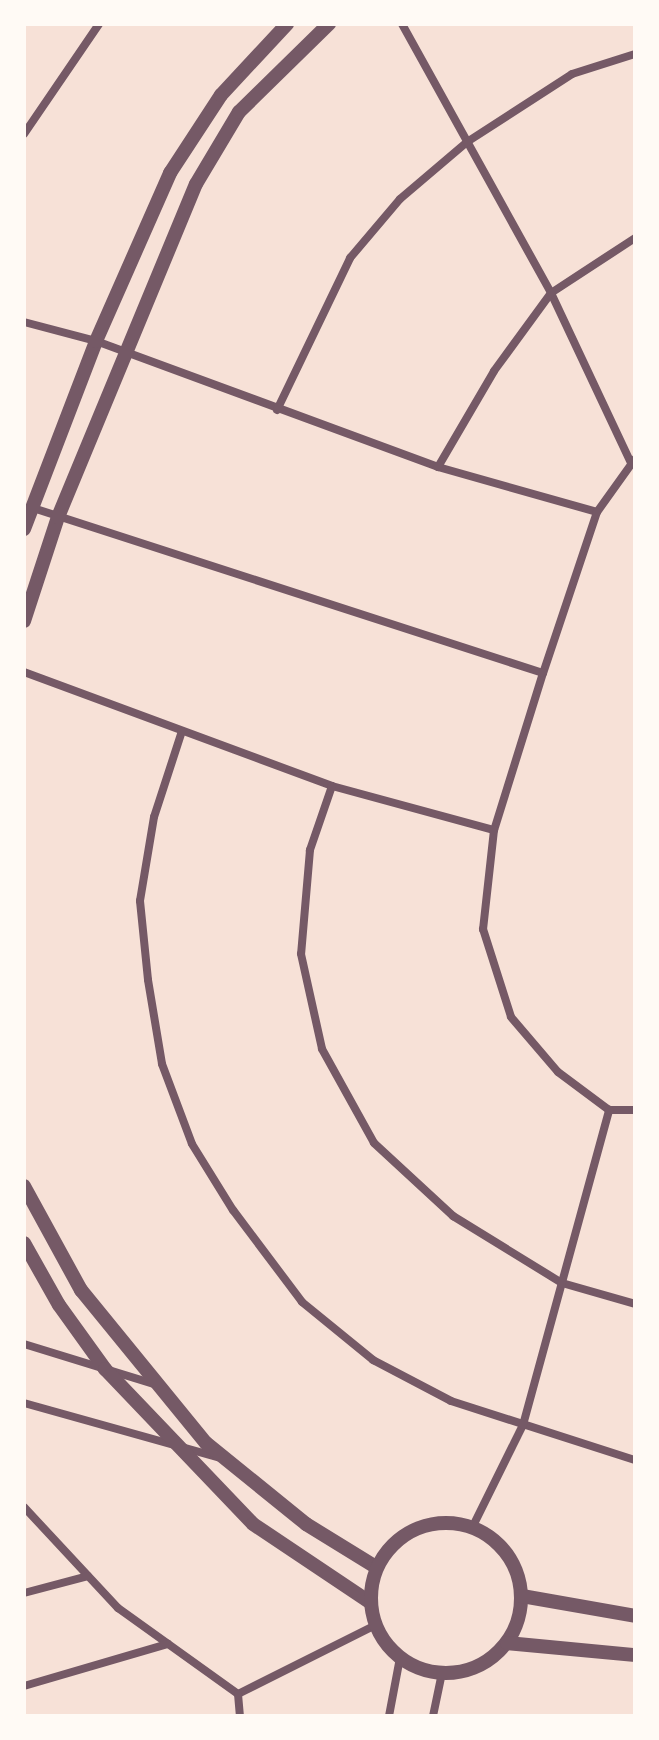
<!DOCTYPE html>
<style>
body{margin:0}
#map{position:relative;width:659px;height:1740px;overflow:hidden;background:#f7e1d7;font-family:Cabin,sans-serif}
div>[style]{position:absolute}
.minor>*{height:8px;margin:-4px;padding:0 4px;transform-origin:4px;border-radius:4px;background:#755966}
.tertiary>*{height:14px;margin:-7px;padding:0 7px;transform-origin:7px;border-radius:7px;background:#755966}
.tertiary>.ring{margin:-7px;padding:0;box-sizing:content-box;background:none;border:14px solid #755966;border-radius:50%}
span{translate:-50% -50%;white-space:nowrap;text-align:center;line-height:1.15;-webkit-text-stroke:6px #fffaf5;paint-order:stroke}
.frame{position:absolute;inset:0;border:26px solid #fffaf5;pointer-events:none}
</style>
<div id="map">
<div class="minor">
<i style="left:402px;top:24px;width:308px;rotate:61deg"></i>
<i style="left:551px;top:293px;width:188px;rotate:64.8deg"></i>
<i style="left:24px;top:134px;width:133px;rotate:-55.7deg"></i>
<i style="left:24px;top:322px;width:74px;rotate:14.8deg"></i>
<i style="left:96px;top:341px;width:364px;rotate:20.2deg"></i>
<i style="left:438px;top:467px;width:165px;rotate:15.8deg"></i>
<i style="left:277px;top:410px;width:169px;rotate:-64.3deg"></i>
<i style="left:350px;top:258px;width:77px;rotate:-49.7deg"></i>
<i style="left:400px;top:199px;width:88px;rotate:-40.4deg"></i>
<i style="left:467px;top:142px;width:125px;rotate:-32.9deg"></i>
<i style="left:572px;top:74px;width:66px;rotate:-17.6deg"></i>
<i style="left:635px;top:459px;width:65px;rotate:125.6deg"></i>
<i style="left:597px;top:512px;width:170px;rotate:108.5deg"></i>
<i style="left:543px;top:673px;width:164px;rotate:107.3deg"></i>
<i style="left:494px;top:830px;width:100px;rotate:96.3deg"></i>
<i style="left:483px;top:929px;width:92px;rotate:72.3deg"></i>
<i style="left:511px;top:1017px;width:72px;rotate:49.5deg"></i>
<i style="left:558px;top:1072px;width:64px;rotate:36.7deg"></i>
<i style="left:609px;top:1110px;width:26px"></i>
<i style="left:438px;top:467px;width:111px;rotate:-59.7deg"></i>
<i style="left:494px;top:371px;width:97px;rotate:-53.8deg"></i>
<i style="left:551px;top:293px;width:100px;rotate:-33.2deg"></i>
<i style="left:33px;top:508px;width:536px;rotate:17.93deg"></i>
<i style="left:24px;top:672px;width:328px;rotate:20.3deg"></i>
<i style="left:332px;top:786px;width:168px;rotate:15.2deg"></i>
<i style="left:182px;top:731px;width:90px;rotate:108deg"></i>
<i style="left:154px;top:817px;width:85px;rotate:99.5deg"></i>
<i style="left:140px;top:901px;width:79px;rotate:84.2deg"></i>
<i style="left:148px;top:980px;width:85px;rotate:80.5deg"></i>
<i style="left:162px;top:1064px;width:85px;rotate:69.4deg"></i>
<i style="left:192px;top:1144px;width:78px;rotate:58.2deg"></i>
<i style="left:233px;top:1210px;width:115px;rotate:53.1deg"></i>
<i style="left:302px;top:1302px;width:92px;rotate:39.2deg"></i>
<i style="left:373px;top:1360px;width:88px;rotate:27.7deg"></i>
<i style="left:451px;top:1401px;width:193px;rotate:17.8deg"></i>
<i style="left:332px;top:786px;width:68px;rotate:109deg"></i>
<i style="left:310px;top:850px;width:104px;rotate:94.9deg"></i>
<i style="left:301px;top:954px;width:97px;rotate:77.5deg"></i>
<i style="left:322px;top:1049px;width:107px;rotate:61deg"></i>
<i style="left:374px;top:1143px;width:108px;rotate:42.7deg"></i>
<i style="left:453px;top:1216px;width:128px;rotate:31.6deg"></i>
<i style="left:562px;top:1283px;width:76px;rotate:16deg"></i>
<i style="left:24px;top:1344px;width:139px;rotate:17.1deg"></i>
<i style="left:24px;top:1403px;width:201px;rotate:15.6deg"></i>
<i style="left:24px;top:1507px;width:138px;rotate:47.1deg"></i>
<i style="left:118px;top:1608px;width:148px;rotate:35.6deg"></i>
<i style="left:238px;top:1694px;width:154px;rotate:-26.6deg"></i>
<i style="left:473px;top:1526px;width:113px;rotate:-63.7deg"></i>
<i style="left:523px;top:1425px;width:327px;rotate:-74.7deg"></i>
<i style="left:24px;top:1593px;width:66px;rotate:-14.9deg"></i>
<i style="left:24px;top:1686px;width:150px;rotate:-16.3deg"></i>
<i style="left:238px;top:1694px;width:22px;rotate:85deg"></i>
<i style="left:389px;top:1716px;width:59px;rotate:-79.3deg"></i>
<i style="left:433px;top:1716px;width:44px;rotate:-78.2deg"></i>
</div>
<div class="tertiary">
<i style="left:24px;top:529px;width:201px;rotate:-69deg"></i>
<i style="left:96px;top:341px;width:184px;rotate:-66.2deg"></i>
<i style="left:170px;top:173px;width:93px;rotate:-56.8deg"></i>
<i style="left:221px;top:95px;width:97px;rotate:-47.1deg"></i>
<i style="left:24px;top:621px;width:109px;rotate:-71.9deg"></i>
<i style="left:58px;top:517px;width:360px;rotate:-67.5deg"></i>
<i style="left:196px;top:184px;width:84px;rotate:-59.2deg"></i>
<i style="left:239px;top:112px;width:126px;rotate:-44.4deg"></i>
<i style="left:24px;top:1186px;width:119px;rotate:61.3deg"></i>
<i style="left:81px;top:1290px;width:198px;rotate:50.8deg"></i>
<i style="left:206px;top:1443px;width:129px;rotate:39deg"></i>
<i style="left:306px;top:1524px;width:82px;rotate:31.6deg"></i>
<i style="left:24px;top:1243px;width:71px;rotate:60.6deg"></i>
<i style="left:59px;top:1305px;width:79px;rotate:54.3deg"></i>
<i style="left:105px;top:1369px;width:214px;rotate:46.3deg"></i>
<i style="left:253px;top:1524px;width:142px;rotate:33.8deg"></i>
<i class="ring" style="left:371px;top:1523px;width:136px;height:136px"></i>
<i style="left:522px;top:1596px;width:115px;rotate:10deg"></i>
<i style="left:507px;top:1643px;width:129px;rotate:5.4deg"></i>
</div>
<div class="frame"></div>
</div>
